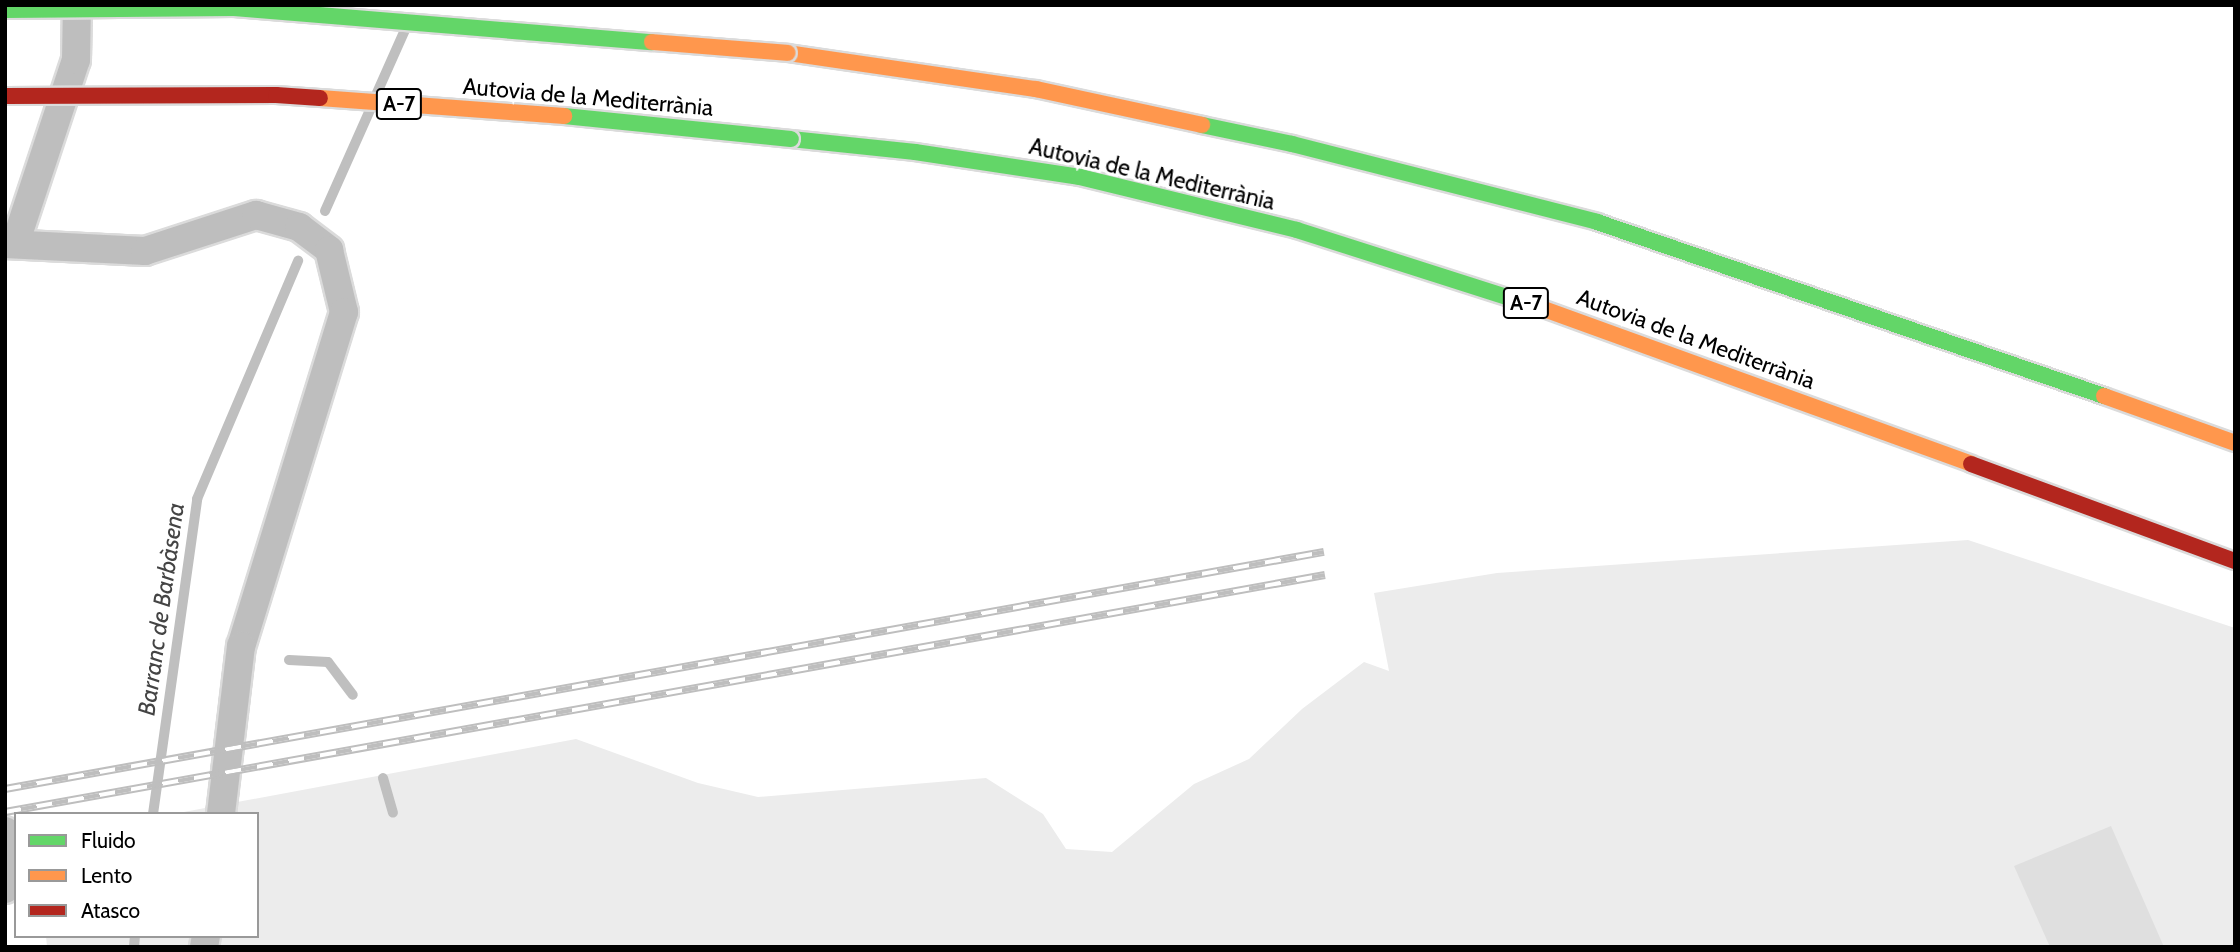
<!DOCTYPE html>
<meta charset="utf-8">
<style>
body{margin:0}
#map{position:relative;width:2240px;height:952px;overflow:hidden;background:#fff;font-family:Cabin,sans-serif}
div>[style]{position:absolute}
.green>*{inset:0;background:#ececec}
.stream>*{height:10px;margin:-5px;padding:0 5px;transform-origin:5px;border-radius:5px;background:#bfbfbf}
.building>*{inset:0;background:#dfdfdf}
.roads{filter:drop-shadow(2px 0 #dbdbdb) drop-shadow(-2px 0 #dbdbdb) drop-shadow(0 2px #dbdbdb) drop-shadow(0 -2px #dbdbdb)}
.street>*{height:28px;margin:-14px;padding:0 14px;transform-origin:14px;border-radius:14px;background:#bebebe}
.fast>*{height:16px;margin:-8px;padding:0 8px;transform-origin:8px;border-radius:8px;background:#63d668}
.slow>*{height:16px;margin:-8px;padding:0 8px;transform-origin:8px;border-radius:8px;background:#ff974d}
.jam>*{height:16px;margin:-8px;padding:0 8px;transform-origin:8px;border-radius:8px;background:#b3261e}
.rail>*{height:8px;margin-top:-4px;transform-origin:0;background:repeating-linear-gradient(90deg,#fff 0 16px,#bebebe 0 32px);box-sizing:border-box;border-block:2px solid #bebebe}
.bridges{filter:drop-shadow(2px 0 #dbdbdb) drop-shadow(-2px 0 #dbdbdb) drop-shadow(0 2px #dbdbdb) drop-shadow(0 -2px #dbdbdb)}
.fast-bridge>*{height:16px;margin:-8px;padding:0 8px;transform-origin:8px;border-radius:8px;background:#63d668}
.slow-bridge>*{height:16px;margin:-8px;padding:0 8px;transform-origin:8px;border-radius:8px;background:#ff974d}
.jam-bridge>*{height:16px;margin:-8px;padding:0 8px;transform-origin:8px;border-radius:8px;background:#b3261e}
span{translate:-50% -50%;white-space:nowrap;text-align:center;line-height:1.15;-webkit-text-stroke:6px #fff;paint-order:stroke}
.shield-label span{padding:2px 5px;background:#fff;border:2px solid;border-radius:5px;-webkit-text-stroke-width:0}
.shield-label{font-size:21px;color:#000;font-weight:700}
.street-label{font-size:23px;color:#000}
.water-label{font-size:24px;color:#444;font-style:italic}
.frame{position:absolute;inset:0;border:7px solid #000;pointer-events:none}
.legend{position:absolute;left:14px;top:812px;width:245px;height:126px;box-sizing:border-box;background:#fff;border:2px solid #999;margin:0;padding:9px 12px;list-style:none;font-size:21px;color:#000}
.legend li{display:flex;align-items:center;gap:14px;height:35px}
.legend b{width:35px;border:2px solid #999}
</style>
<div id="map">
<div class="green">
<i style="clip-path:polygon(1968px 540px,2235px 628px,2235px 947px,47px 947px,46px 936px,257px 936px,257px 814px,173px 814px,576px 739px,698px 783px,758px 797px,986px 778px,1043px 814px,1066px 849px,1112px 852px,1194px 784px,1249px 759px,1302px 709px,1364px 662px,1389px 671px,1374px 593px,1497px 573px)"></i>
</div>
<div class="stream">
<i style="left:376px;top:95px;width:71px;rotate:-66deg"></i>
<i style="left:325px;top:211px;width:111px;rotate:-66deg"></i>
<i style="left:289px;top:660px;width:39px;rotate:3deg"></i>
<i style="left:328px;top:662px;width:41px;rotate:52.9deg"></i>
<i style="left:383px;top:778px;width:36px;rotate:74deg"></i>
<i style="left:153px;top:814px;width:318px;rotate:-82deg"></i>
<i style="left:197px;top:499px;width:259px;rotate:-67deg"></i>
<i style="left:134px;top:947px;width:11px;rotate:-85deg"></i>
</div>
<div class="building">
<i style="clip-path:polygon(2111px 826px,2164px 947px,2050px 947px,2014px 866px)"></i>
</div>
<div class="roads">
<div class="street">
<i style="left:5px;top:244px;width:140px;rotate:2.9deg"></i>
<i style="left:145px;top:251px;width:117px;rotate:-18deg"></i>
<i style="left:256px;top:215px;width:45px;rotate:15.6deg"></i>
<i style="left:299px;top:227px;width:38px;rotate:37deg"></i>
<i style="left:329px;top:250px;width:64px;rotate:76.4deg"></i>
<i style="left:344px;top:312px;width:350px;rotate:107.1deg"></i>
<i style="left:241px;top:646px;width:169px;rotate:96.8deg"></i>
<i style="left:15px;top:244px;width:194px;rotate:-71.7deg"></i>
<i style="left:76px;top:60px;width:55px;rotate:-89deg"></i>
<i style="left:5px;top:831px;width:37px;rotate:74deg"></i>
<i style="left:15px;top:867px;width:24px;rotate:114deg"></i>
<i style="left:204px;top:947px;width:11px;rotate:-80deg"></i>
</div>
<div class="fast">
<i style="left:1202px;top:125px;width:92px;rotate:11.9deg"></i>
<i style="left:1292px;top:144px;width:315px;rotate:14.3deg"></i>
<i style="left:1597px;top:222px;width:536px;rotate:18.94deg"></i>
<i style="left:791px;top:139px;width:125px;rotate:6deg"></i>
<i style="left:915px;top:152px;width:167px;rotate:8.6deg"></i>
<i style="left:1080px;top:177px;width:223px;rotate:13.7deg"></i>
<i style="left:1297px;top:230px;width:256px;rotate:17.7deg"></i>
</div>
<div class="slow">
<i style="left:788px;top:53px;width:251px;rotate:8.3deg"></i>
<i style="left:1036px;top:89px;width:170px;rotate:12.2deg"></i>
<i style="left:1541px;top:308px;width:457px;rotate:19.9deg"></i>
<i style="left:2104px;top:396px;width:139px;rotate:19.7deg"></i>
</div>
<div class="jam">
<i style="left:1971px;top:464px;width:281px;rotate:20.2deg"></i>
</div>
</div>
<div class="rail">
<i style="left:5px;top:789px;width:1340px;rotate:-10.19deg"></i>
<i style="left:5px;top:812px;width:1341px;rotate:-10.18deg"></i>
</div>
<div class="bridges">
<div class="fast-bridge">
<i style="left:5px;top:10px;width:229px;rotate:-0.5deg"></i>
<i style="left:234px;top:8px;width:419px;rotate:4.7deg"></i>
<i style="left:564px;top:116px;width:228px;rotate:5.8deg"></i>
</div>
<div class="slow-bridge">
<i style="left:652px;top:42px;width:136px;rotate:4.6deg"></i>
<i style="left:320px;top:98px;width:245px;rotate:4.2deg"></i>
</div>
<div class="jam-bridge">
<i style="left:5px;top:96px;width:271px;rotate:-0.2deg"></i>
<i style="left:276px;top:95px;width:44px;rotate:3.9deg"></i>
</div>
</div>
<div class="shield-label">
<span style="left:399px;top:104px">A-7</span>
<span style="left:1526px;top:303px">A-7</span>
</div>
<div class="street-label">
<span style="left:588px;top:97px;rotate:5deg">Autovia de la Mediterrània</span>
<span style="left:1152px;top:174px;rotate:13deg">Autovia de la Mediterrània</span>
<span style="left:1696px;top:339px;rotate:20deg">Autovia de la Mediterrània</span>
</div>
<div class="water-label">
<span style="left:161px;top:609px;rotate:-82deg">Barranc de Barbàsena</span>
</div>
<div class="frame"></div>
<ul class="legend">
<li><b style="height:9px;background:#63d668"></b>Fluido</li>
<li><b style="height:9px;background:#ff974d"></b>Lento</li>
<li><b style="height:9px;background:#b3261e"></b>Atasco</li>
</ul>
</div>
